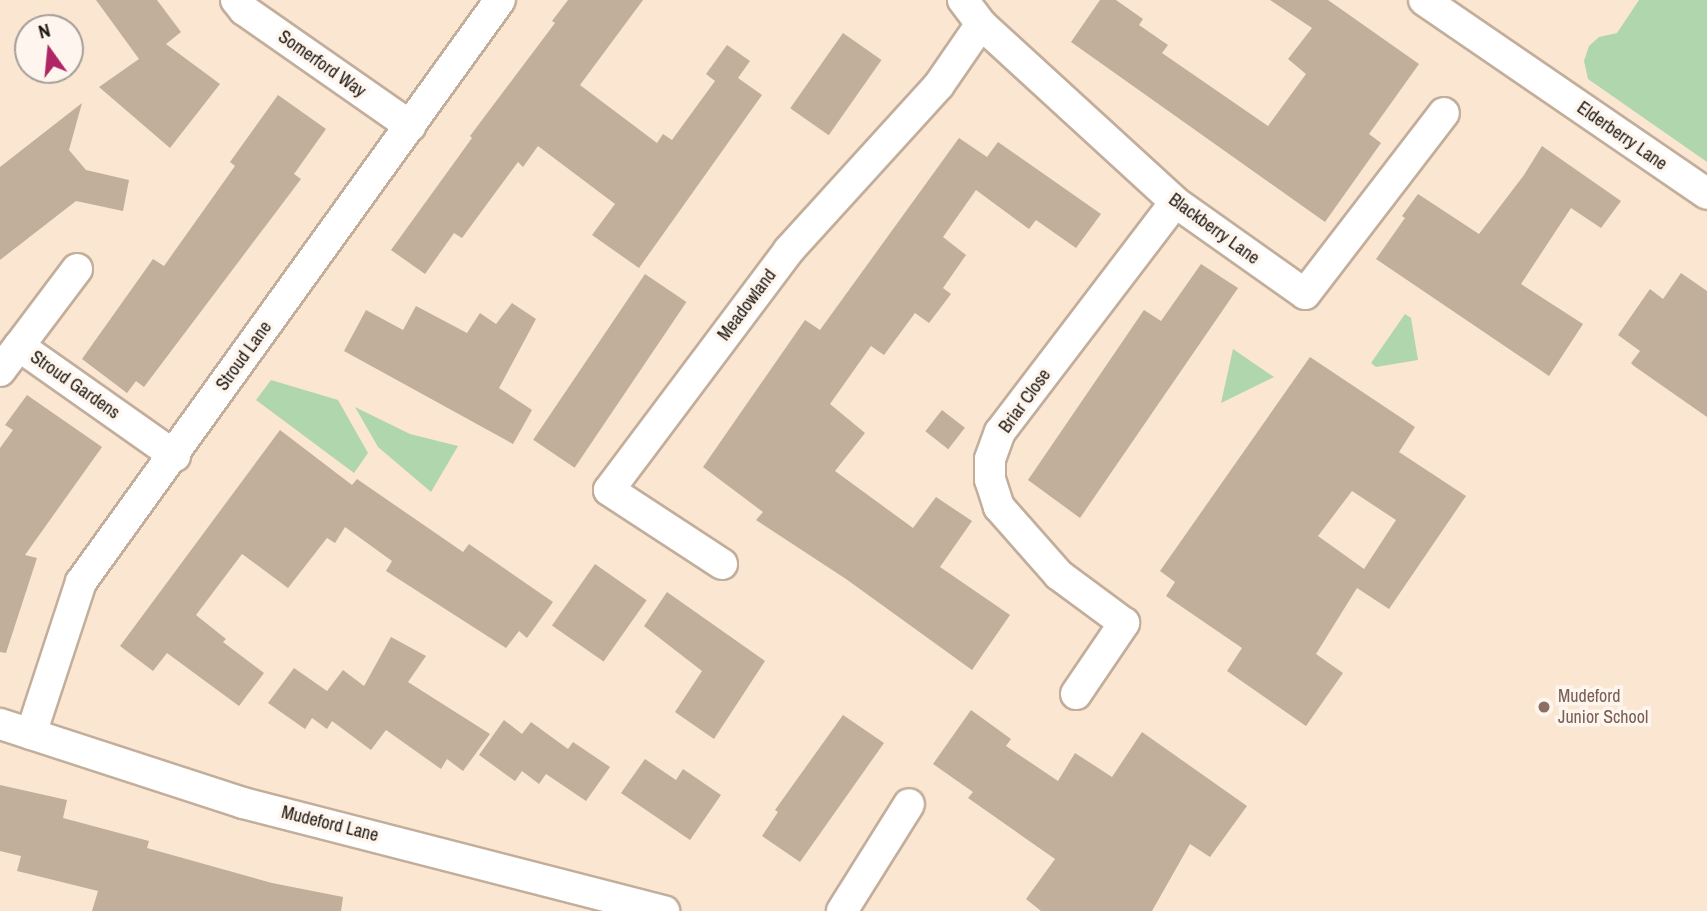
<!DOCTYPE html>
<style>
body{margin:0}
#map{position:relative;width:1707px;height:911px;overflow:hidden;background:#fbe6d2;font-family:"Archivo Narrow",sans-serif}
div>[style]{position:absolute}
.green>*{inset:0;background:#b0d6ae}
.building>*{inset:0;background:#c1ae9b;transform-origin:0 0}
.roads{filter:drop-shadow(2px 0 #c2ae9b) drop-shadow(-2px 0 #c2ae9b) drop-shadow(0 2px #c2ae9b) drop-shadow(0 -2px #c2ae9b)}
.street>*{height:30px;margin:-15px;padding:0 15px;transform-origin:15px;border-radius:15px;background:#fff}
.dots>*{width:19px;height:19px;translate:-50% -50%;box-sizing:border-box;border:4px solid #fef6ee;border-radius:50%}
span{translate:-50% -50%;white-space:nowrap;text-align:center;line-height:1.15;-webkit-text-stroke:7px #fef6ee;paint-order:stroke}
.street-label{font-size:18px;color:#1f1811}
.education-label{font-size:18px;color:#785e54}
.left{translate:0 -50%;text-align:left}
.north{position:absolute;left:14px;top:14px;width:70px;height:70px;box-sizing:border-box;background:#fef6ee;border:2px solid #a59d96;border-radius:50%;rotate:345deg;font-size:19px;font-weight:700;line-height:28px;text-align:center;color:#1f1811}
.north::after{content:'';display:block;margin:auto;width:24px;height:32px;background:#af2565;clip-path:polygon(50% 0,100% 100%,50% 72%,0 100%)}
</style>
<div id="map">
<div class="green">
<i style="clip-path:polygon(1639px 0,1707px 0,1707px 162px,1588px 79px,1584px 61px,1589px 46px,1599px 37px,1617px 33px)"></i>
<i style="clip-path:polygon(1405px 314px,1411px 318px,1418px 360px,1376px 367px,1371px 363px)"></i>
<i style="clip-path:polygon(1233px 349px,1274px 377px,1221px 403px)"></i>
<i style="clip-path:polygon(271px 380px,338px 400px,368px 453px,354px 473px,256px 400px)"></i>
<i style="clip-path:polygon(355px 407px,410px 434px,458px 446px,431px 492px,378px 447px)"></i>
</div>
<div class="building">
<i style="clip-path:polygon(96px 0,157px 0,181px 32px,166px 44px,220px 84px,170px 148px,99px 87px,139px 59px)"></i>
<i style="clip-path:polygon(568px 0,643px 0,580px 85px,657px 143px,663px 134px,672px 140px,715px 81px,706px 74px,727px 45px,750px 61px,738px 78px,762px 95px,639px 268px,592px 235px,615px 204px,538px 146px,523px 167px,518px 162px,462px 238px,454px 233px,425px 274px,391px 250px,472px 138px,470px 136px,555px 23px,552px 21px)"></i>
<i style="clip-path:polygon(1100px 0,1116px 0,1143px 19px,1139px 25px,1168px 45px,1162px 53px,1268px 126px,1306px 74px,1288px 59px,1312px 28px,1270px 0,1328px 0,1419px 64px,1369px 134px,1381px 143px,1325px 222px,1071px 42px)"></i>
<i style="left:843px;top:33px;width:47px;height:92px;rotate:35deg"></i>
<i style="clip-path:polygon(278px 95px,326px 129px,294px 174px,301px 179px,144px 387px,136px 381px,127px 393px,82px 359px,153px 259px,164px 266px,235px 166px,230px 162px)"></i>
<i style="clip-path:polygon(82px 103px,69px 150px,86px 170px,129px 180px,123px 211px,76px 201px,0 260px,0 167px)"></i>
<i style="clip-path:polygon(959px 138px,987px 157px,998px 142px,1101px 214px,1076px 248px,1036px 220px,1029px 229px,976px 190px,943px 237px,966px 255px,943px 288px,951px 294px,929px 323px,915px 313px,884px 355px,871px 346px,830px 404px,865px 433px,835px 471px,913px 528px,936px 497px,972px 521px,940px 567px,1010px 615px,972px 670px,846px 579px,756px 520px,763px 512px,703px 467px,805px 320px,820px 330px)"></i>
<i style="clip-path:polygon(1542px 146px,1621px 201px,1601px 228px,1571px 208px,1521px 284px,1583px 324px,1549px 376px,1376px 259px,1405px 218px,1402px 216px,1418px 194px,1479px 234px,1524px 175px)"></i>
<i style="clip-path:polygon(1201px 264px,1238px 288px,1080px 518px,1028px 480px,1144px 310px,1161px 321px)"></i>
<i style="clip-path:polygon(1681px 273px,1707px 291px,1707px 417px,1634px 366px,1631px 363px,1640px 351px,1618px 335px,1650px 289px,1663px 299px)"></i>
<i style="left:645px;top:274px;width:50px;height:200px;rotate:34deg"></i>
<i style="clip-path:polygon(512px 303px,536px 319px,499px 388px,532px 410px,513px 444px,344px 351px,366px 310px,403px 330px,416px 306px,467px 333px,480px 313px,496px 324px)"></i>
<i style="clip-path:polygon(evenodd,1310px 357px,1415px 427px,1399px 452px,1466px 496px,1389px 609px,1357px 588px,1316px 654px,1343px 673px,1306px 726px,1227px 671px,1242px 648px,1166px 596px,1175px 582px,1160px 571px,1310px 357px,1352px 491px,1396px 520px,1364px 569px,1318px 536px,1352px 491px)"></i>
<i style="clip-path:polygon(27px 395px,102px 447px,25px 555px,37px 558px,6px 653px,0 652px,0 448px,13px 430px,5px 425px)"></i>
<i style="left:942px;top:410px;width:29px;height:27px;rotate:38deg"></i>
<i style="clip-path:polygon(280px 430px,352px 485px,357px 479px,463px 552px,469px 544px,553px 602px,527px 638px,519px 631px,506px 648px,386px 571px,392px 561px,345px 527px,335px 543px,327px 538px,288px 588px,242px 554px,196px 615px,226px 639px,223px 642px,264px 673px,239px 706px,167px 653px,153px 671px,120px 646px)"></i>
<i style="left:595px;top:564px;width:63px;height:75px;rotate:35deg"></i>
<i style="clip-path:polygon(667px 592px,765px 661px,714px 739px,675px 712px,702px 671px,644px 626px)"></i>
<i style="clip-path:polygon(391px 637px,426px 656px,408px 682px,490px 734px,463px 771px,447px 759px,441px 769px,386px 730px,371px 750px,332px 721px,327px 729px,312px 718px,305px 729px,268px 703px,294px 668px,327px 691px,343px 670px,364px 686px)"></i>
<i style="clip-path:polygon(971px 710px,1011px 739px,1006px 746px,1058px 781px,1075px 753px,1112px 777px,1142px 732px,1247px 806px,1210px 857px,1190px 844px,1152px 911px,1041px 911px,1026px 899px,1055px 859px,968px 798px,973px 792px,933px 764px)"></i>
<i style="clip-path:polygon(843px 715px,884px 743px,800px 862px,762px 836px,778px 812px,775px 810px)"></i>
<i style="clip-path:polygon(504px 720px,522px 734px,531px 722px,568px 749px,573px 742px,610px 767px,586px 801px,546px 774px,539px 784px,522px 771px,515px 781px,479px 755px)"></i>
<i style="clip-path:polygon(645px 759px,676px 780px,683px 769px,721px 795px,690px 840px,621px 793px)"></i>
<i style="clip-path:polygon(0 785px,67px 800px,63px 818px,149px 841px,147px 848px,272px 883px,343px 897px,341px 911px,92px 911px,98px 891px,17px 871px,21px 856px,0 851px)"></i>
</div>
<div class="roads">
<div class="street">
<i style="left:236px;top:0;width:13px;rotate:51deg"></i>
<i style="left:244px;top:10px;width:203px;rotate:34.9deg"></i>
<i style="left:963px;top:0;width:30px;rotate:53deg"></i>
<i style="left:981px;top:24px;width:263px;rotate:42.5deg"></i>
<i style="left:1175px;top:202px;width:159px;rotate:35.3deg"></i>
<i style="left:1305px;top:294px;width:228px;rotate:-52.5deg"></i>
<i style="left:1424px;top:0;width:343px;rotate:34.4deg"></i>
<i style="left:77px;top:269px;width:96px;rotate:127deg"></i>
<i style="left:19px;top:346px;width:191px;rotate:35.2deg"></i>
<i style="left:0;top:371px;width:31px;rotate:-53deg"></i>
<i style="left:722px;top:564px;width:135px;rotate:-146.8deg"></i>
<i style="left:609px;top:490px;width:300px;rotate:-53.1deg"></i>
<i style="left:789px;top:250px;width:223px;rotate:-47.7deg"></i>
<i style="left:939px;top:85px;width:74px;rotate:-55.5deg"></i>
<i style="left:1076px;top:694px;width:86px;rotate:-55.9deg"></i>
<i style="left:1124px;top:623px;width:81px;rotate:-143.6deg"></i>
<i style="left:1059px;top:575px;width:91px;rotate:-131.4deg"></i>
<i style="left:999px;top:507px;width:28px;rotate:-108deg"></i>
<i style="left:990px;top:480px;width:21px;rotate:-90deg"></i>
<i style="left:990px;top:459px;width:29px;rotate:-70deg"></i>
<i style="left:1000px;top:432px;width:289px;rotate:-52.7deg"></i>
<i style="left:0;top:724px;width:256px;rotate:18deg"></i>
<i style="left:243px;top:803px;width:435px;rotate:14.4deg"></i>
<i style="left:31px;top:734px;width:160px;rotate:-71.8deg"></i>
<i style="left:81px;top:582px;width:717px;rotate:-54.25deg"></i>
<i style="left:842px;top:911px;width:126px;rotate:-57.9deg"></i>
</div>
</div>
<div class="dots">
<i style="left:1544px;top:707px;background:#8d6e63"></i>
</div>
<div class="street-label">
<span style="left:322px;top:64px;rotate:35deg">Somerford Way</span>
<span style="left:1622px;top:136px;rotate:35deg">Elderberry Lane</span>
<span style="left:1214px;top:229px;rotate:36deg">Blackberry Lane</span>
<span style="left:747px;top:305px;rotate:-53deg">Meadowland</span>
<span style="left:244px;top:356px;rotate:-54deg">Stroud Lane</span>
<span style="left:75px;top:385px;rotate:35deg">Stroud Gardens</span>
<span style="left:1025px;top:401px;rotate:-54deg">Briar Close</span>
<span style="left:330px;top:824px;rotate:14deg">Mudeford Lane</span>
</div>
<div class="education-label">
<span class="left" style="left:1558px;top:707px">Mudeford<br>Junior School</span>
</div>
<div class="north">N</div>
</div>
